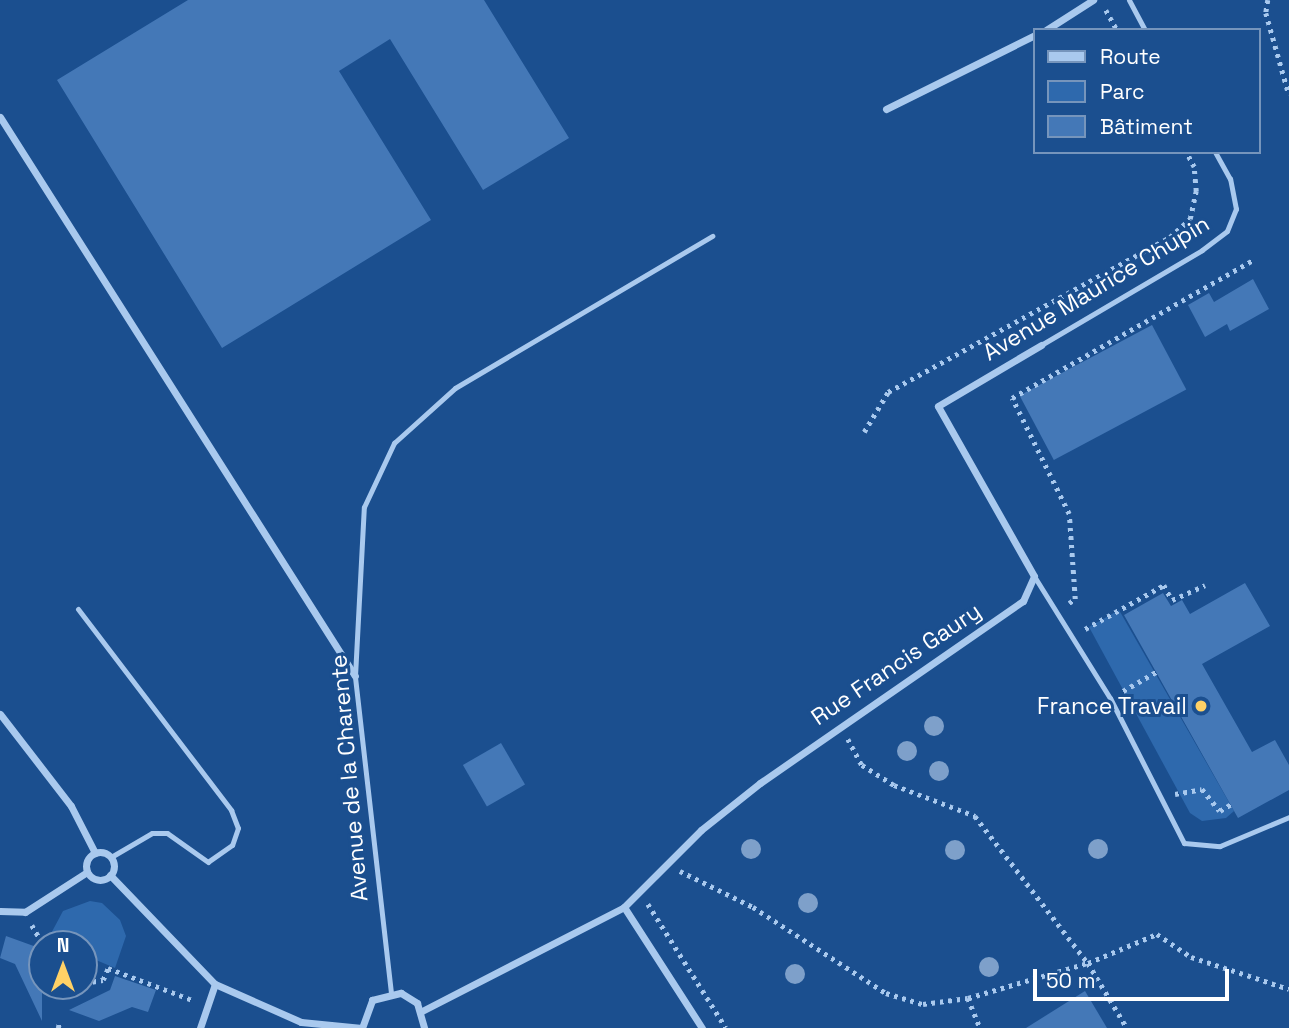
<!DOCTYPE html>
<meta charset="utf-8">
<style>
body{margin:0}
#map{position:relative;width:1289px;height:1028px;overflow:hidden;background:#1b4f8f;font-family:"Space Grotesk",sans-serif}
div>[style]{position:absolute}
.green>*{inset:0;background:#2e69ad}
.building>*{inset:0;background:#4478b7;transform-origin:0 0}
.path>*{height:4.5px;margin-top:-2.25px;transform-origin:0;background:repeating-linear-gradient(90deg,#a9c9ee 0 3.5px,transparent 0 8.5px)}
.lane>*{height:5px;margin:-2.5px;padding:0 2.5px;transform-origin:2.5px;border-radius:2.5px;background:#a9c9ee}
.street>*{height:7px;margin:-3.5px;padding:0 3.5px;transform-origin:3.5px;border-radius:3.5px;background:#a9c9ee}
.street>.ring{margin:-3.5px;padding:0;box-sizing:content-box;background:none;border:7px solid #a9c9ee;border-radius:50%}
.trees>*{width:20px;height:20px;margin:-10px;border-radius:50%;background:#7ea0ca}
.dots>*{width:19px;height:19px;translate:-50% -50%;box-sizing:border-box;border:4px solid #1b4f8f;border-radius:50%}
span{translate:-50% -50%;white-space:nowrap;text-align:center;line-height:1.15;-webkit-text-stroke:6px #1b4f8f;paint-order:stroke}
.street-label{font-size:23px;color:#fff}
.poi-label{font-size:23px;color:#fff}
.right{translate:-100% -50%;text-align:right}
.legend{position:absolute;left:1033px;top:28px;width:228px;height:126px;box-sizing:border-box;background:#1b4f8f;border:2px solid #7695bc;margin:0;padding:9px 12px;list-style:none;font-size:21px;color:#fff}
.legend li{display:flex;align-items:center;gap:14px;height:35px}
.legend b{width:35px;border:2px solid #7695bc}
.north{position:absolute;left:28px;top:930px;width:70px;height:70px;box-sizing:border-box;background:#1b4f8f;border:2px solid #7695bc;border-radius:50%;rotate:0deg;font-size:19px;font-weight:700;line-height:28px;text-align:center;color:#fff}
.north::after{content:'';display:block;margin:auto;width:24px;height:32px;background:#ffd166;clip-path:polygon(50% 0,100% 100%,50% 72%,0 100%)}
.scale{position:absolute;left:1033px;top:969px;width:196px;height:32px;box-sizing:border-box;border:4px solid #fff;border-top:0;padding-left:9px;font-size:21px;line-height:24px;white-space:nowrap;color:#fff;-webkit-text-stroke:5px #1b4f8f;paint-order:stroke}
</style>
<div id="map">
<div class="green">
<i style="clip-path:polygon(1119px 610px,1234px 811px,1226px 818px,1202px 821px,1190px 813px,1089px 627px)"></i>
<i style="clip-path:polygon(90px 901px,102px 903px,120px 920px,126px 936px,115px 968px,84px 955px,84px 944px,47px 941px,63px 911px)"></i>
</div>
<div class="building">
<i style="clip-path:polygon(188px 0,484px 0,569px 138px,483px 190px,390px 39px,339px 71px,431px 220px,222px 348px,57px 80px)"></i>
<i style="clip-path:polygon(1253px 279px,1269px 309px,1230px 331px,1227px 324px,1205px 337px,1188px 305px,1209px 293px,1214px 302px)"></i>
<i style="left:1152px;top:325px;width:73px;height:150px;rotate:62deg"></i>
<i style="clip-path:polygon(1245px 583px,1270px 626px,1202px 664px,1252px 752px,1275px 740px,1289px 765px,1289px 790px,1238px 818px,1124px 615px,1163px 593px,1171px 606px,1182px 600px,1190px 614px)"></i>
<i style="left:501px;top:743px;width:48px;height:44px;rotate:60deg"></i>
<i style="clip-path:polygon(6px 936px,42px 949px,42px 1021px,15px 964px,0 958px)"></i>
<i style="clip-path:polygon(115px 976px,156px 990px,148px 1012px,132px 1007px,99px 1021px,69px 1010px,110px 990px)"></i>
<i style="clip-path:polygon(1085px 991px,1107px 1028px,1026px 1028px)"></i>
</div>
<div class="path">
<i style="left:1268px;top:0;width:13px;rotate:99deg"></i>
<i style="left:1266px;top:13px;width:85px;rotate:74.3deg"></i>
<i style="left:1106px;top:10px;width:23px;rotate:61deg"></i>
<i style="left:864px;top:432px;width:47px;rotate:-59deg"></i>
<i style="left:888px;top:392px;width:322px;rotate:-28.8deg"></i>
<i style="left:1170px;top:237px;width:27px;rotate:-42deg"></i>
<i style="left:1190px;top:219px;width:29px;rotate:-78deg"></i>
<i style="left:1196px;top:191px;width:24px;rotate:-95deg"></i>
<i style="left:1194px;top:167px;width:17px;rotate:-118deg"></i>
<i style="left:1069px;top:603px;width:7px;rotate:-34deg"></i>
<i style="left:1075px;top:599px;width:85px;rotate:-94deg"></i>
<i style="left:1069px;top:514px;width:129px;rotate:-116.2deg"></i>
<i style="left:1012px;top:398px;width:278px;rotate:-29.8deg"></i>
<i style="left:1085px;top:629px;width:90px;rotate:-29.1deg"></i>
<i style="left:1164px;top:585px;width:17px;rotate:62deg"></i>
<i style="left:1172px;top:600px;width:36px;rotate:-24deg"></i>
<i style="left:1123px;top:691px;width:38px;rotate:-30deg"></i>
<i style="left:848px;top:739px;width:30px;rotate:62deg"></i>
<i style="left:862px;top:765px;width:38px;rotate:32deg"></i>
<i style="left:894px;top:785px;width:87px;rotate:20.9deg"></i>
<i style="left:975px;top:816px;width:185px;rotate:52.5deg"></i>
<i style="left:1088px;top:963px;width:76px;rotate:59deg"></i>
<i style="left:1175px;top:794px;width:27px;rotate:-10deg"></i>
<i style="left:1202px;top:789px;width:28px;rotate:51deg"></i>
<i style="left:1220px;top:811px;width:13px;rotate:-32deg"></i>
<i style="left:680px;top:871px;width:81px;rotate:26.3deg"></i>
<i style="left:753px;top:907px;width:158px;rotate:32.9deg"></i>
<i style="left:886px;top:993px;width:39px;rotate:17deg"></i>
<i style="left:923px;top:1004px;width:45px;rotate:-7.6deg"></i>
<i style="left:968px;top:998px;width:125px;rotate:-16.3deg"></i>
<i style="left:1088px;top:963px;width:75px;rotate:-22.8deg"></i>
<i style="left:1157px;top:934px;width:41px;rotate:34.1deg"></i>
<i style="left:1191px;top:957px;width:103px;rotate:18.1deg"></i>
<i style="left:648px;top:904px;width:146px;rotate:57.8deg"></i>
<i style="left:32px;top:925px;width:22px;rotate:60deg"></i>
<i style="left:84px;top:983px;width:19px;rotate:-9deg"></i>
<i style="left:103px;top:980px;width:13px;rotate:-67deg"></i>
<i style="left:108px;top:968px;width:93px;rotate:20.8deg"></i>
<i style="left:70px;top:993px;width:7px;rotate:-74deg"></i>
<i style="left:968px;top:998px;width:32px;rotate:68deg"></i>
<i style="left:58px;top:1028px;width:4px;rotate:-76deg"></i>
</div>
<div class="lane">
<i style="left:1129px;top:0;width:34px;rotate:62deg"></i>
<i style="left:1041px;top:345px;width:187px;rotate:-30.5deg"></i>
<i style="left:1202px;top:250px;width:31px;rotate:-37deg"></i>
<i style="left:1227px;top:231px;width:24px;rotate:-68deg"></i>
<i style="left:1236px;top:209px;width:31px;rotate:-101deg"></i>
<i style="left:1230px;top:179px;width:31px;rotate:-119deg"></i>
<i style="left:1034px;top:576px;width:144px;rotate:58.1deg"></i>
<i style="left:1110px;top:698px;width:163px;rotate:63deg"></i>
<i style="left:1184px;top:843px;width:36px;rotate:5deg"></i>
<i style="left:1220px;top:846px;width:75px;rotate:-22.8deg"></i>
<i style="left:78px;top:609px;width:253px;rotate:52.7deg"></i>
<i style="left:231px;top:810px;width:19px;rotate:69deg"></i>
<i style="left:238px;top:828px;width:18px;rotate:109deg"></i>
<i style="left:232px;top:845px;width:29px;rotate:145deg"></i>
<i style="left:208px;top:862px;width:50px;rotate:-144.7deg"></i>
<i style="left:167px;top:833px;width:15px;rotate:180deg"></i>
<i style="left:152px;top:833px;width:48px;rotate:149.7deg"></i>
<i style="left:391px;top:993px;width:319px;rotate:-96.5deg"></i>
<i style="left:355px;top:676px;width:169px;rotate:-87deg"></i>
<i style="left:364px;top:507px;width:71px;rotate:-64.9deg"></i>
<i style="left:394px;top:443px;width:82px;rotate:-42deg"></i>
<i style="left:455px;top:388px;width:299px;rotate:-30.6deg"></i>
</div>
<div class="street">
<i style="left:1046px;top:30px;width:56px;rotate:-32.6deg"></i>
<i style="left:886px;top:109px;width:166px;rotate:-26.4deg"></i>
<i style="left:0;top:117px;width:662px;rotate:57.58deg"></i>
<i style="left:0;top:714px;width:116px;rotate:52.3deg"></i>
<i style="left:71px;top:806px;width:53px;rotate:62.9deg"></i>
<i class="ring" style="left:86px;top:852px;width:21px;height:21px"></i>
<i style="left:110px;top:875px;width:151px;rotate:46.1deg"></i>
<i style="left:215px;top:984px;width:94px;rotate:23.8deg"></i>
<i style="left:301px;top:1022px;width:61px;rotate:5.6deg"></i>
<i style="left:362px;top:1028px;width:30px;rotate:-70deg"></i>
<i style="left:372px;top:1000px;width:30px;rotate:-14deg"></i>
<i style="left:401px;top:993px;width:19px;rotate:32deg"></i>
<i style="left:417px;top:1003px;width:26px;rotate:74deg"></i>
<i style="left:624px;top:907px;width:144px;rotate:57.2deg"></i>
<i style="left:0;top:911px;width:25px;rotate:2deg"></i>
<i style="left:25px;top:912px;width:74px;rotate:-32.8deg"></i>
<i style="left:422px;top:1011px;width:227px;rotate:-27.2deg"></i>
<i style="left:624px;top:907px;width:109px;rotate:-45deg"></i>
<i style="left:701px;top:830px;width:75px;rotate:-38.5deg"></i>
<i style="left:760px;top:783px;width:320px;rotate:-34.7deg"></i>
<i style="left:1023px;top:601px;width:27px;rotate:-66deg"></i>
<i style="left:1034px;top:576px;width:195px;rotate:-119.5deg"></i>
<i style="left:938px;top:406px;width:120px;rotate:-30.6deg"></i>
<i style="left:200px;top:1028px;width:46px;rotate:-71.2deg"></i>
</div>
<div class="trees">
<i style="left:934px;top:726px"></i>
<i style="left:907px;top:751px"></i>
<i style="left:939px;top:771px"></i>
<i style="left:751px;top:849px"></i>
<i style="left:1098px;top:849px"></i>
<i style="left:955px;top:850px"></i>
<i style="left:808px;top:903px"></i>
<i style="left:989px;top:967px"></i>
<i style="left:795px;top:974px"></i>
</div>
<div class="dots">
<i style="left:1201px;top:706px;background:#ffd166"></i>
</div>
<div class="street-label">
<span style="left:1096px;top:288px;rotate:-31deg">Avenue Maurice Chupin</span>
<span style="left:896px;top:664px;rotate:-34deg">Rue Francis Gaury</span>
<span style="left:349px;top:778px;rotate:-95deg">Avenue de la Charente</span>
</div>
<div class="poi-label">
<span class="right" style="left:1187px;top:706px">France Travail</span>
</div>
<ul class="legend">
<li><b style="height:9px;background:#a9c9ee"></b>Route</li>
<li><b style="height:19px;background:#2e69ad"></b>Parc</li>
<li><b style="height:19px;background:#4478b7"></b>Bâtiment</li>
</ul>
<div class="north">N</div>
<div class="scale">50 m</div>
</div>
